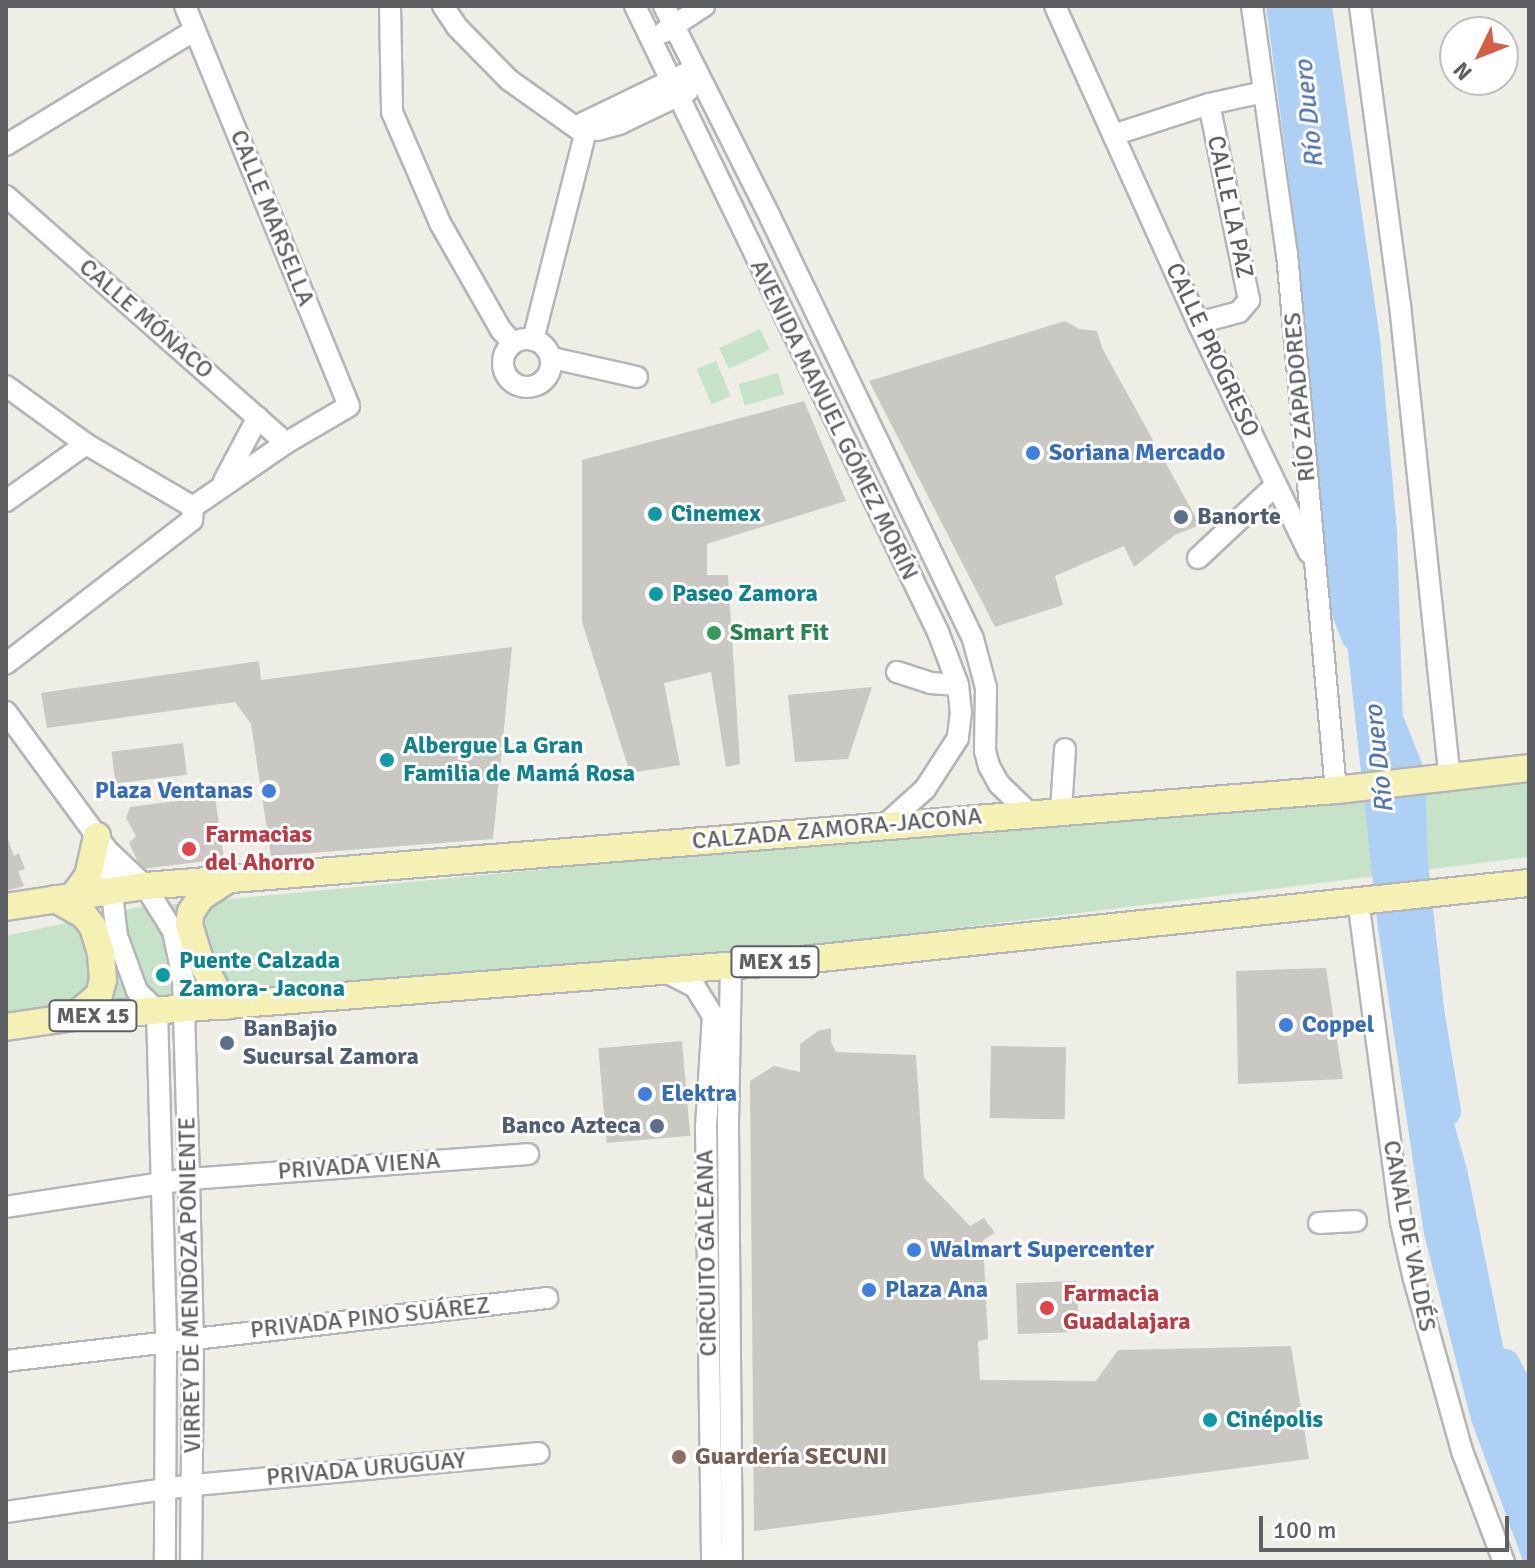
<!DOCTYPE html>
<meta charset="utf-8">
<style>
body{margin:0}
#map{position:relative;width:1535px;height:1568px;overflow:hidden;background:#eeede6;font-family:Signika,sans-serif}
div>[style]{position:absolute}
.green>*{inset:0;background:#c6e2c8;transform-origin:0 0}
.water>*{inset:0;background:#afd0f5}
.river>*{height:30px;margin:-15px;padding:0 15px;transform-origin:15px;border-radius:15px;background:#afd0f5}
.building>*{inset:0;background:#c9c8c2;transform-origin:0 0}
.roads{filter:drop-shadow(2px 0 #b3b5b9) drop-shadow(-2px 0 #b3b5b9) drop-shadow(0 2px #b3b5b9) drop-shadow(0 -2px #b3b5b9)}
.minor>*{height:20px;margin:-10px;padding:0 10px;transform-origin:10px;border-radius:10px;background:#fff}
.minor>.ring{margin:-10px;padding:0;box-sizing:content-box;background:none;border:20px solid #fff;border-radius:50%}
.major>*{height:26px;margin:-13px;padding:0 13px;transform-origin:13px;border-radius:13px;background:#f5f1b4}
.dots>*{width:22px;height:22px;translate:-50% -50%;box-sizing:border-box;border:4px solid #fff;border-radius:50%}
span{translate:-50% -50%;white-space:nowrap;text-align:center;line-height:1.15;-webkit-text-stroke:6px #fff;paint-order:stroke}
.shield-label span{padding:2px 6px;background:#fff;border:2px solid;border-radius:6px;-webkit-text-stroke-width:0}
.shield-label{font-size:22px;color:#5e6064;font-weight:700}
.street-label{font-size:24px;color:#5e6064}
.shop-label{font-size:24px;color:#366cbe;font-weight:700}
.left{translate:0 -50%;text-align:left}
.right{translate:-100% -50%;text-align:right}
.culture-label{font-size:24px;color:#0d838f;font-weight:700}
.service-label{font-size:24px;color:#4e5e75;font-weight:700}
.leisure-label{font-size:24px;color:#27864d;font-weight:700}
.health-label{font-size:24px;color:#be3a42;font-weight:700}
.education-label{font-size:24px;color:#785e54;font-weight:700}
.water-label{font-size:26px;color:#5176ae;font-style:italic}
.frame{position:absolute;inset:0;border:8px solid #5e6064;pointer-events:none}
.north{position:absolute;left:1439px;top:16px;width:80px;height:80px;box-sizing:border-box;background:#fff;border:2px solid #bfbfc1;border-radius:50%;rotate:227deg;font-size:22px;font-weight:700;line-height:32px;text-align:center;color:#5e6064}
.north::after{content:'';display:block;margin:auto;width:28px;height:36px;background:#d55d45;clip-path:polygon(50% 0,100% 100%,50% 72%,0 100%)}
.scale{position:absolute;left:1259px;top:1516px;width:250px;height:36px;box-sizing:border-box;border:4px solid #5e6064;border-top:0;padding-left:10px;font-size:24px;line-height:28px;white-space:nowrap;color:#5e6064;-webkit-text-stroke:6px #fff;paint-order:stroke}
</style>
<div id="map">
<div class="green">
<i style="left:760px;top:329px;width:23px;height:45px;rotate:65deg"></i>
<i style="left:716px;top:361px;width:38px;height:21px;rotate:67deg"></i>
<i style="left:778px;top:373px;width:22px;height:41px;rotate:74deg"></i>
<i style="clip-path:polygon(1529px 776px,1529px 857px,715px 958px,544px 966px,198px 994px,6px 1018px,6px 936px,135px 908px)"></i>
</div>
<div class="water">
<i style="clip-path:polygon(1266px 6px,1332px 6px,1380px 339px,1397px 531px,1403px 727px,1416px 918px,1434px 1053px,1467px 1169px,1503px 1346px,1529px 1416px,1529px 1562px,1523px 1561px,1471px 1420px,1424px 1234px,1378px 929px,1333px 513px)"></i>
</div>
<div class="river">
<i style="left:1296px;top:223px;width:357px;rotate:83.9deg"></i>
<i style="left:1334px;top:578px;width:62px;rotate:69.2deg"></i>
<i style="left:1391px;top:726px;width:52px;rotate:68.4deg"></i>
<i style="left:1410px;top:774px;width:90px;rotate:88.1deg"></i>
<i style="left:1413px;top:864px;width:147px;rotate:83.7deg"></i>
<i style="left:1429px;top:1010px;width:103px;rotate:80.5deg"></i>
<i style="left:1505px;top:1364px;width:53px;rotate:62.9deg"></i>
</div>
<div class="building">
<i style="clip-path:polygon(1065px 321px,1079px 329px,1097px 331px,1102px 348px,1200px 525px,1175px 535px,1134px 567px,1124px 546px,1055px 576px,1063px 605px,995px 627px,869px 381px)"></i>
<i style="clip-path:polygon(804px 401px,846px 501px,707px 544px,707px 575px,728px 575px,740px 764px,726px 767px,711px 672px,664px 683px,680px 765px,630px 773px,582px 622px,582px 460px)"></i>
<i style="clip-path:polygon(512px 647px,493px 839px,271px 856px,251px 724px,235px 702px,47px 728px,41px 693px,259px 661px,261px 680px)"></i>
<i style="clip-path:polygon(872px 687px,848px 759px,795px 762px,788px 695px)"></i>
<i style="left:183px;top:743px;width:32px;height:72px;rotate:83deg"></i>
<i style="clip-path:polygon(215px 796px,224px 859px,141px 869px,129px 843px,136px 836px,126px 818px,130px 807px)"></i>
<i style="clip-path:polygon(6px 834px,14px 856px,19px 853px,25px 869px,18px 871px,24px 886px,6px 891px)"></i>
<i style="clip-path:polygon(1326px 968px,1343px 1079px,1238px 1084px,1236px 971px)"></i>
<i style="clip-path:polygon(831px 1028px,831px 1042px,836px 1052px,916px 1055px,924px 1178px,970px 1226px,984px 1218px,995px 1233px,983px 1240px,988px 1339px,978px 1341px,980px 1380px,1096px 1381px,1118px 1350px,1291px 1346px,1309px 1459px,754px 1531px,750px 1081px,774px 1066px,800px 1072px,800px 1044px,818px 1031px)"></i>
<i style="left:682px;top:1041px;width:95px;height:84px;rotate:85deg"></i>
<i style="left:991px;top:1046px;width:75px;height:72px;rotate:1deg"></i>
<i style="left:1077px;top:1281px;width:51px;height:61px;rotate:88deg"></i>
</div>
<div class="roads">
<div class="minor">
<i style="left:185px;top:6px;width:432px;rotate:67.7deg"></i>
<i style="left:349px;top:406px;width:73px;rotate:149.6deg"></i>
<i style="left:286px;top:443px;width:113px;rotate:145.5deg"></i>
<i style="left:390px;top:6px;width:106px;rotate:88.9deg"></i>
<i style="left:392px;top:112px;width:121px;rotate:66.6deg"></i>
<i style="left:440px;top:223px;width:123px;rotate:60.3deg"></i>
<i style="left:501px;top:330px;width:18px;rotate:47deg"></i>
<i style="left:443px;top:6px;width:25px;rotate:56deg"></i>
<i style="left:457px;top:27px;width:74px;rotate:45.5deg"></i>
<i style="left:509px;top:80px;width:93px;rotate:35.4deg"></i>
<i style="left:635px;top:6px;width:695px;rotate:64.17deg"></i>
<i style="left:938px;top:632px;width:57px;rotate:69.3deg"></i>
<i style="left:958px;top:685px;width:27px;rotate:84deg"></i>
<i style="left:961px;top:712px;width:26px;rotate:97deg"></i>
<i style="left:958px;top:738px;width:61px;rotate:122.9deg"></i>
<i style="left:925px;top:789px;width:52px;rotate:138.1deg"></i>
<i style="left:664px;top:6px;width:238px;rotate:63.3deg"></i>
<i style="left:771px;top:219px;width:466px;rotate:64.3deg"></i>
<i style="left:973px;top:639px;width:51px;rotate:75.1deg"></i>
<i style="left:986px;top:688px;width:63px;rotate:90.9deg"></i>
<i style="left:985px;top:751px;width:16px;rotate:75deg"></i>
<i style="left:989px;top:766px;width:21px;rotate:61deg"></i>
<i style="left:999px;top:784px;width:40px;rotate:44deg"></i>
<i style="left:1055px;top:6px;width:348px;rotate:65.7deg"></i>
<i style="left:1198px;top:323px;width:255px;rotate:64.2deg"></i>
<i style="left:1252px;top:6px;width:250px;rotate:82deg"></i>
<i style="left:1287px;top:254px;width:538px;rotate:84.78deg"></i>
<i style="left:1360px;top:6px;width:302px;rotate:82.4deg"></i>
<i style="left:1400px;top:305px;width:475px;rotate:84deg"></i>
<i style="left:664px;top:32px;width:48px;rotate:-33deg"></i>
<i style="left:577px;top:126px;width:131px;rotate:-25.8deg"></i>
<i style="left:597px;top:130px;width:23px;rotate:-15deg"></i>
<i style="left:619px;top:124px;width:76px;rotate:-25.6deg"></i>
<i style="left:1113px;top:135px;width:101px;rotate:-17.9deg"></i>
<i style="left:1209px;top:104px;width:56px;rotate:-12.3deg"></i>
<i style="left:6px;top:145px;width:221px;rotate:-31.3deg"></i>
<i style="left:6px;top:196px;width:373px;rotate:41.4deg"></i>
<i style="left:1198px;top:323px;width:42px;rotate:-15deg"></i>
<i style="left:1239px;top:312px;width:16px;rotate:-50deg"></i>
<i style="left:1249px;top:300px;width:200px;rotate:-101.5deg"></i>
<i class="ring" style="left:503px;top:339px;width:28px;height:28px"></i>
<i style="left:533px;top:340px;width:212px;rotate:-75.8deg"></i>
<i style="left:552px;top:358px;width:87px;rotate:12.6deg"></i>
<i style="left:6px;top:386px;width:99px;rotate:35.9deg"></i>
<i style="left:86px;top:444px;width:124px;rotate:30.5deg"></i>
<i style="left:193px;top:507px;width:13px;rotate:94deg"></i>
<i style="left:192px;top:520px;width:235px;rotate:142.3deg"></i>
<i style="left:224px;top:481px;width:72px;rotate:-62deg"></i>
<i style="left:6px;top:501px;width:98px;rotate:-35.5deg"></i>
<i style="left:1198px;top:558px;width:105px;rotate:-43.1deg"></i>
<i style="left:897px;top:672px;width:35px;rotate:18deg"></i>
<i style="left:930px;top:683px;width:28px;rotate:4deg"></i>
<i style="left:6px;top:712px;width:171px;rotate:53.8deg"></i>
<i style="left:107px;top:850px;width:52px;rotate:43.5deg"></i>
<i style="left:145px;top:886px;width:53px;rotate:58.1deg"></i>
<i style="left:173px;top:931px;width:48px;rotate:78deg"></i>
<i style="left:183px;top:978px;width:201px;rotate:88.3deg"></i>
<i style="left:189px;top:1179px;width:159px;rotate:88.6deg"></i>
<i style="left:193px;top:1338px;width:224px;rotate:90.5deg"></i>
<i style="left:1061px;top:810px;width:61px;rotate:-86.2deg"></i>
<i style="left:107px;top:850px;width:87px;rotate:83.4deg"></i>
<i style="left:117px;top:936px;width:59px;rotate:70deg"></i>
<i style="left:137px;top:991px;width:28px;rotate:45deg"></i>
<i style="left:157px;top:1011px;width:331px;rotate:88.4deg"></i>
<i style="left:166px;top:1342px;width:220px;rotate:90.3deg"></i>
<i style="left:1358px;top:900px;width:325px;rotate:82.4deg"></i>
<i style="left:1401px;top:1222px;width:58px;rotate:77.2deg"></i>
<i style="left:1414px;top:1279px;width:179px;rotate:74.4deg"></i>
<i style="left:1462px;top:1451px;width:119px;rotate:69.3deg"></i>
<i style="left:731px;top:966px;width:160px;rotate:91.1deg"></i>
<i style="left:728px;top:1126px;width:436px;rotate:89.5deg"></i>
<i style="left:662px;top:970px;width:37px;rotate:27deg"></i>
<i style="left:695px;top:987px;width:34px;rotate:58deg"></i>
<i style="left:713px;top:1016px;width:110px;rotate:93.6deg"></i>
<i style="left:706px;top:1126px;width:436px;rotate:89.2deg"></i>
<i style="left:6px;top:1207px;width:185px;rotate:-8.7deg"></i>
<i style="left:189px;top:1179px;width:340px;rotate:-4.2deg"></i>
<i style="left:1319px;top:1223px;width:37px;rotate:-3deg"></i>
<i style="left:6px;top:1361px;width:545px;rotate:-6.64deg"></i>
<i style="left:6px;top:1512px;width:190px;rotate:-8.2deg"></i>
<i style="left:194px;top:1485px;width:346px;rotate:-5.3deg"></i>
</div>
<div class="major">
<i style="left:72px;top:898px;width:27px;rotate:-54deg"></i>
<i style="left:88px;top:876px;width:41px;rotate:-77.3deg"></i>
<i style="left:55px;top:899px;width:33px;rotate:29deg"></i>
<i style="left:84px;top:915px;width:15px;rotate:53deg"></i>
<i style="left:93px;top:927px;width:27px;rotate:73deg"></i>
<i style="left:101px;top:953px;width:27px;rotate:86deg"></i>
<i style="left:103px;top:980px;width:16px;rotate:105deg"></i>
<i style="left:99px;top:995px;width:33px;rotate:139deg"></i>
<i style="left:6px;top:907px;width:141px;rotate:-8.6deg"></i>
<i style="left:145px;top:886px;width:1195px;rotate:-4.61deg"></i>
<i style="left:1336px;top:790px;width:194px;rotate:-6.5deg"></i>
<i style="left:225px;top:1006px;width:55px;rotate:-118deg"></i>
<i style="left:199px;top:957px;width:34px;rotate:-107deg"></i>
<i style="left:189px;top:924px;width:12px;rotate:-81deg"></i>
<i style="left:191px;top:912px;width:18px;rotate:-56deg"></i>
<i style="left:201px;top:897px;width:31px;rotate:-33deg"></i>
<i style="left:6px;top:1027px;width:69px;rotate:-8.4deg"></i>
<i style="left:74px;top:1017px;width:730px;rotate:-4.48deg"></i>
<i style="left:802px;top:960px;width:731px;rotate:-6.05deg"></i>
</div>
</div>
<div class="dots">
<i style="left:1033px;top:453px;background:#3f7fe0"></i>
<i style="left:655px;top:514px;background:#0f9aa8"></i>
<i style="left:1181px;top:517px;background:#5c6f8a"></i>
<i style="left:656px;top:594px;background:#0f9aa8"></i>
<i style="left:714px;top:633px;background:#2e9e5b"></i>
<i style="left:387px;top:760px;background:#0f9aa8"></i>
<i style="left:269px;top:791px;background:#3f7fe0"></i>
<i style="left:189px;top:849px;background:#e0444e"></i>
<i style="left:163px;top:975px;background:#0f9aa8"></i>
<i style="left:1286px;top:1025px;background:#3f7fe0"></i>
<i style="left:227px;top:1043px;background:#5c6f8a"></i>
<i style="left:645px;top:1094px;background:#3f7fe0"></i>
<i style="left:657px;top:1126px;background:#5c6f8a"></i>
<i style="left:914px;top:1250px;background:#3f7fe0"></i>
<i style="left:869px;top:1290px;background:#3f7fe0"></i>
<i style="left:1047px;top:1308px;background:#e0444e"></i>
<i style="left:1210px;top:1420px;background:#0f9aa8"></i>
<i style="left:679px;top:1457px;background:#8d6e63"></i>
</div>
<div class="shield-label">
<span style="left:775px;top:962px">MEX 15</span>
<span style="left:93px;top:1016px">MEX 15</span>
</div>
<div class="street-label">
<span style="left:1230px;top:207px;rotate:78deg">CALLE LA PAZ</span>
<span style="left:272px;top:218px;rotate:68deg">CALLE MARSELLA</span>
<span style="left:146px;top:319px;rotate:41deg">CALLE MÓNACO</span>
<span style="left:1212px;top:350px;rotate:65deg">CALLE PROGRESO</span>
<span style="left:1300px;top:397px;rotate:-95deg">RÍO ZAPADORES</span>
<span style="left:834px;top:420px;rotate:64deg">AVENIDA MANUEL GÓMEZ MORÍN</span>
<span style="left:837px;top:829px;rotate:-5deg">CALZADA ZAMORA-JACONA</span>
<span style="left:359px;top:1166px;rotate:-4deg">PRIVADA VIENA</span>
<span style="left:1409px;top:1236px;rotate:79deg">CANAL DE VALDÉS</span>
<span style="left:707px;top:1253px;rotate:-91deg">CIRCUITO GALEANA</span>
<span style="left:190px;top:1285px;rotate:-91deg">VIRREY DE MENDOZA PONIENTE</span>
<span style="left:370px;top:1318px;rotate:-6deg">PRIVADA PINO SUÁREZ</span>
<span style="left:366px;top:1469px;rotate:-5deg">PRIVADA URUGUAY</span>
</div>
<div class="shop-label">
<span class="left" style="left:1049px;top:453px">Soriana Mercado</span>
<span class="right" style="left:253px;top:791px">Plaza Ventanas</span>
<span class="left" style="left:1302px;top:1025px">Coppel</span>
<span class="left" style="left:661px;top:1094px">Elektra</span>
<span class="left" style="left:930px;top:1250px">Walmart Supercenter</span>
<span class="left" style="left:885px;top:1290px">Plaza Ana</span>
</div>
<div class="culture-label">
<span class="left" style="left:671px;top:514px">Cinemex</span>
<span class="left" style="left:672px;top:594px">Paseo Zamora</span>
<span class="left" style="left:403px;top:760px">Albergue La Gran<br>Familia de Mamá Rosa</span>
<span class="left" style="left:179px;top:975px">Puente Calzada<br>Zamora- Jacona</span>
<span class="left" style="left:1226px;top:1420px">Cinépolis</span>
</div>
<div class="service-label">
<span class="left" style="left:1197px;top:517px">Banorte</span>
<span class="left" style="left:243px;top:1043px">BanBajio<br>Sucursal Zamora</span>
<span class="right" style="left:641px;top:1126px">Banco Azteca</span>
</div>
<div class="leisure-label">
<span class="left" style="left:730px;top:633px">Smart Fit</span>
</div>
<div class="health-label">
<span class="left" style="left:205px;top:849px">Farmacias<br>del Ahorro</span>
<span class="left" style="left:1063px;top:1308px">Farmacia<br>Guadalajara</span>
</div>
<div class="education-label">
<span class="left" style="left:695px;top:1457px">Guardería SECUNI</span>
</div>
<div class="water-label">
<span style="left:1310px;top:114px;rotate:-96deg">Río Duero</span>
<span style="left:1380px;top:759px;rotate:-96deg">Río Duero</span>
</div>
<div class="frame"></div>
<div class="north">N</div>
<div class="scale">100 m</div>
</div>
